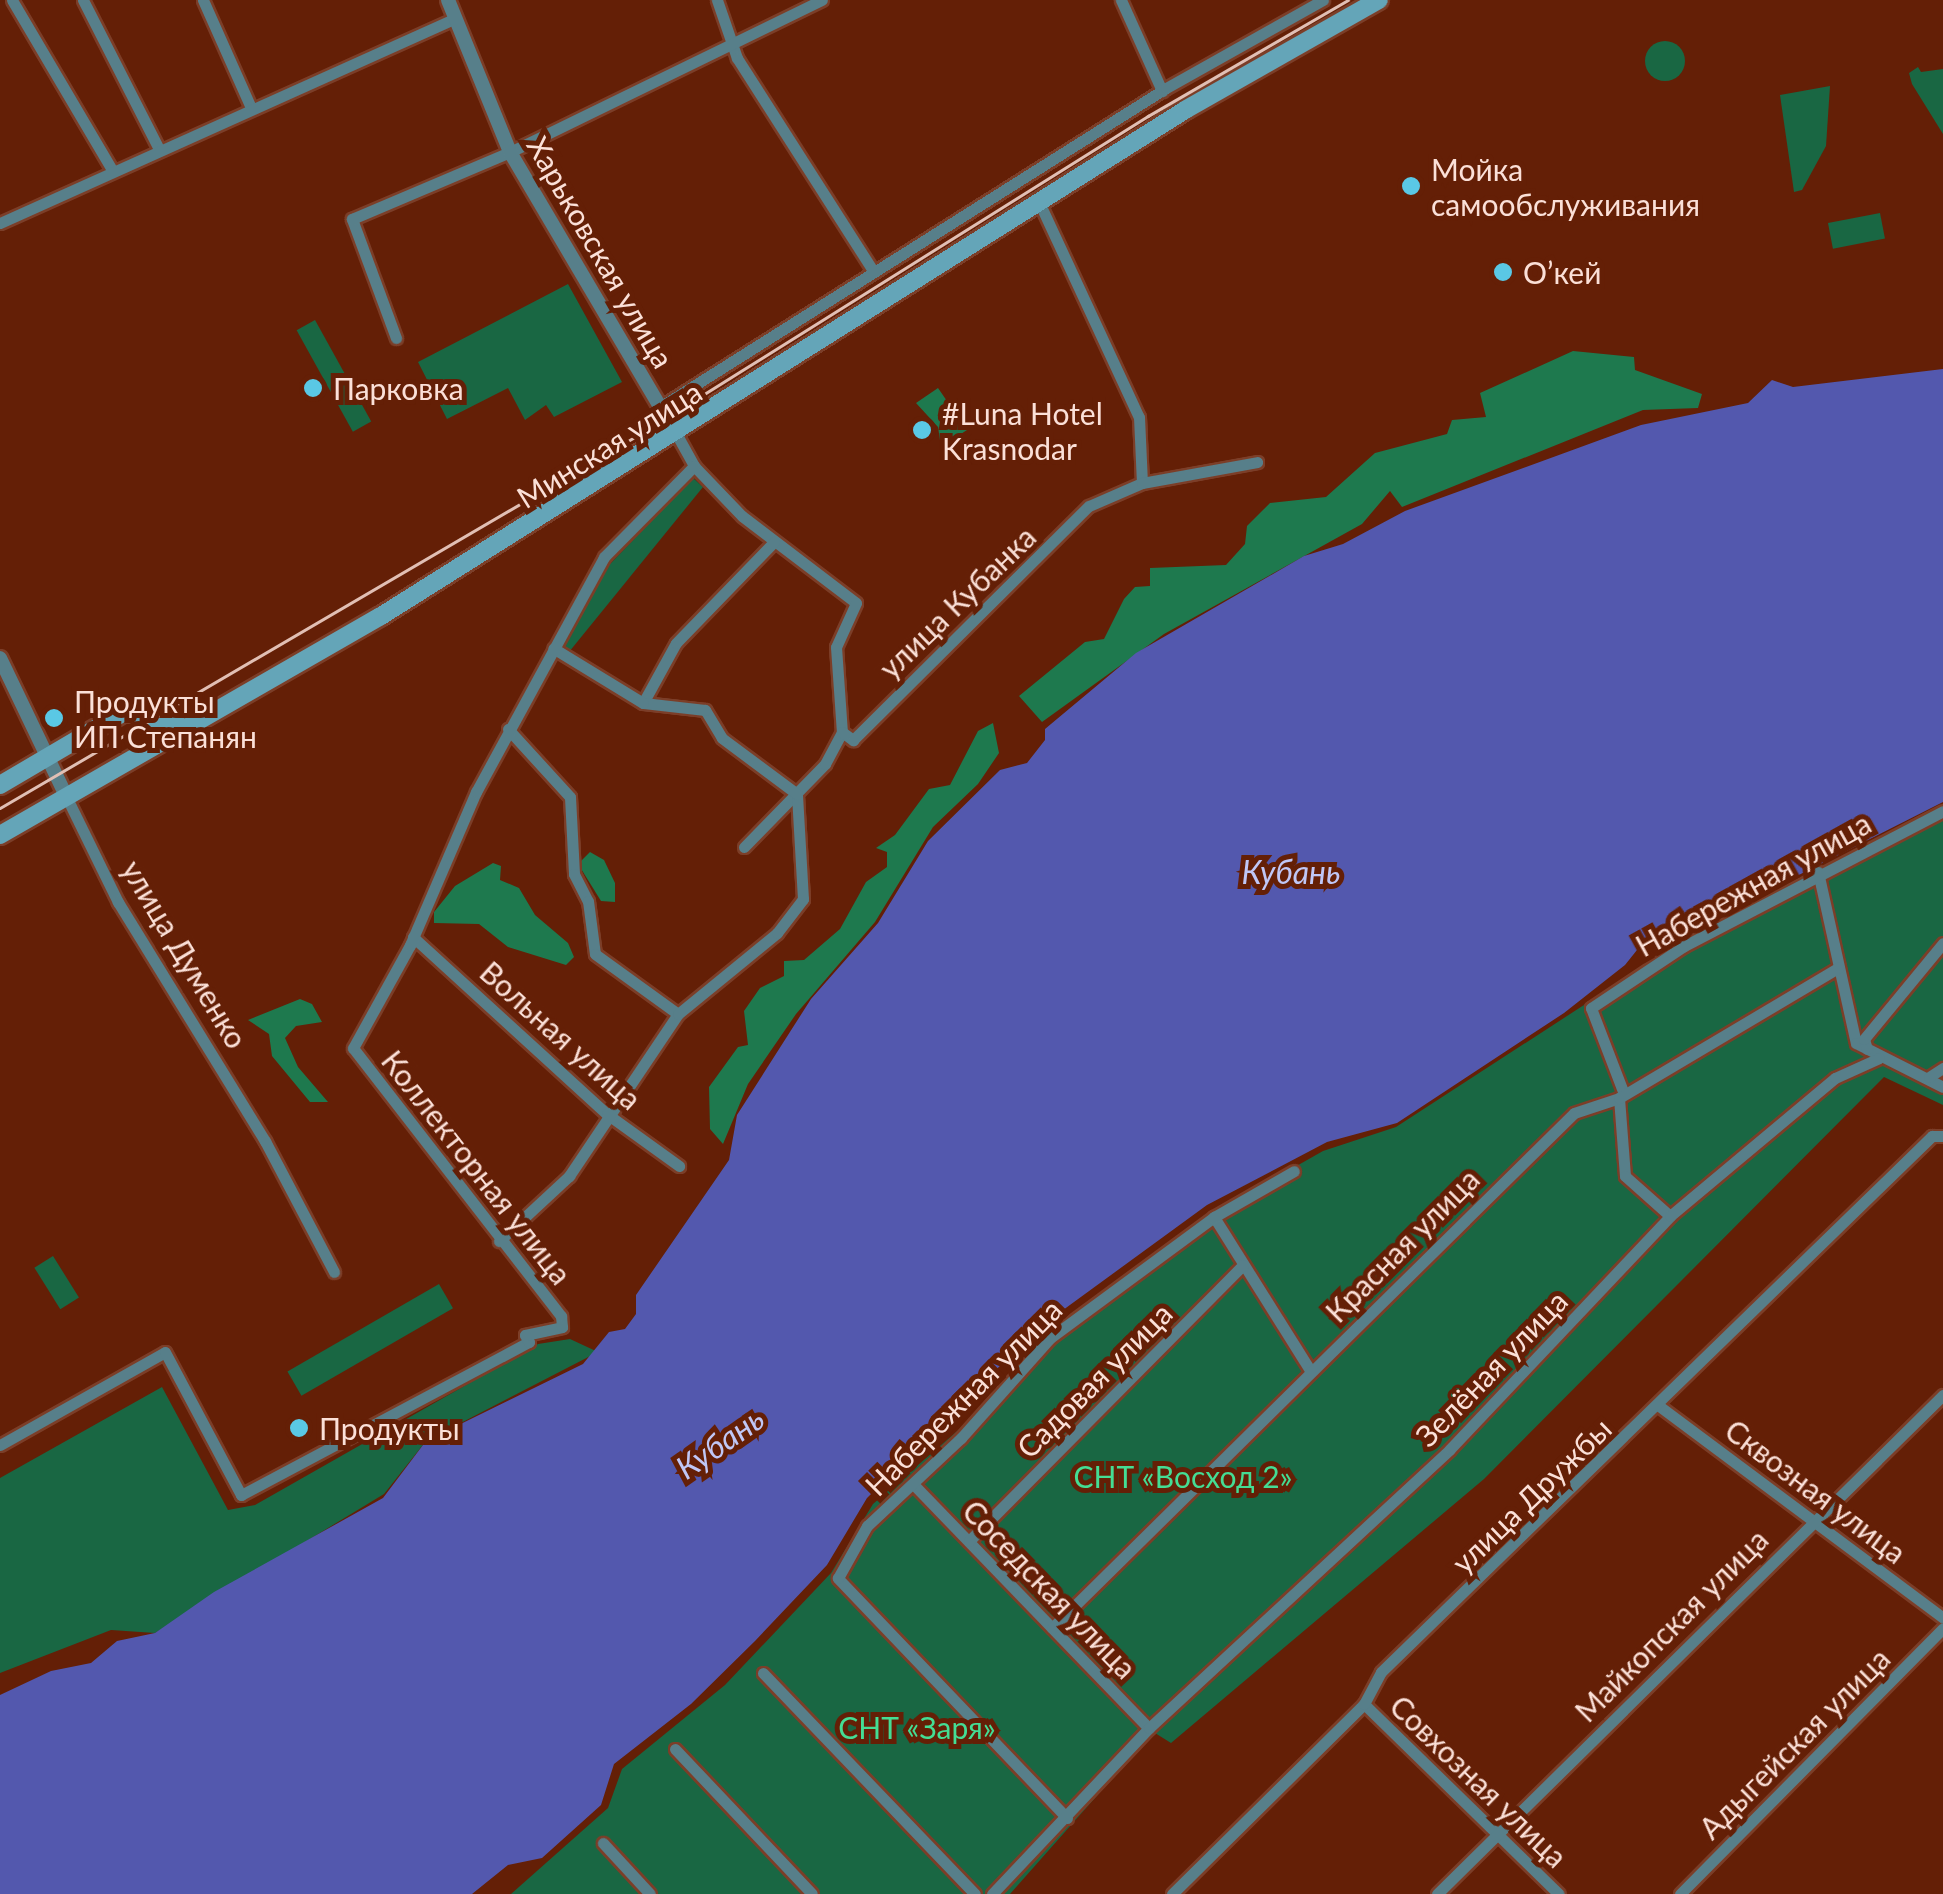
<!DOCTYPE html>
<meta charset="utf-8">
<style>
body{margin:0}
#map{position:relative;width:1943px;height:1894px;overflow:hidden;background:#641f06;font-family:Lato,sans-serif}
div>[style]{position:absolute}
.green>*{inset:0;background:#196743;transform-origin:0 0}
.round{border-radius:50%}
.forest>*{inset:0;background:#1e794e}
.water>*{inset:0;background:#5358ae}
.roads{filter:drop-shadow(2px 0 #7c3e28) drop-shadow(-2px 0 #7c3e28) drop-shadow(0 2px #7c3e28) drop-shadow(0 -2px #7c3e28)}
.minor>*{height:11px;margin:-5.5px;padding:0 5.5px;transform-origin:5.5px;border-radius:5.5px;background:#577f8a}
.tertiary>*{height:14px;margin:-7px;padding:0 7px;transform-origin:7px;border-radius:7px;background:#577f8a}
.secondary>*{height:18px;margin:-9px;padding:0 9px;transform-origin:9px;border-radius:9px;background:#64a5b8}
.tram>*{height:2.5px;margin:-1.25px;padding:0 1.25px;transform-origin:1.25px;border-radius:1.25px;background:#e1bfb4}
.dots>*{width:28px;height:28px;translate:-50% -50%;box-sizing:border-box;border:5px solid #641f06;border-radius:50%}
span{translate:-50% -50%;white-space:nowrap;text-align:center;line-height:1.15;-webkit-text-stroke:10px #641f06;paint-order:stroke}
.poi-label{font-size:30px;color:#fbe0d8}
.left{translate:0 -50%;text-align:left}
.street-label{font-size:30px;color:#fbe0d8}
.park-label{font-size:30px;color:#44dd94}
.water-label{font-size:32px;color:#c0c7f6;font-style:italic}
</style>
<div id="map">
<div class="green">
<i class="round" style="left:1645px;top:41px;width:40px;height:40px"></i>
<i style="clip-path:polygon(1918px 67px,1921px 72px,1943px 69px,1943px 134px,1912px 84px,1909px 73px)"></i>
<i style="clip-path:polygon(1830px 86px,1826px 146px,1802px 190px,1794px 192px,1780px 95px)"></i>
<i style="left:1880px;top:213px;width:26px;height:53px;rotate:79deg"></i>
<i style="clip-path:polygon(568px 284px,622px 382px,554px 417px,546px 405px,525px 420px,508px 388px,447px 419px,418px 362px)"></i>
<i style="left:315px;top:320px;width:116px;height:21px;rotate:61deg"></i>
<i style="clip-path:polygon(693px 478px,703px 487px,569px 652px,561px 646px,610px 564px)"></i>
<i style="clip-path:polygon(1943px 805px,1943px 1105px,1884px 1077px,1484px 1479px,1171px 1743px,1155px 1733px,1148px 1738px,1010px 1894px,511px 1894px,608px 1808px,622px 1769px,725px 1685px,831px 1573px,873px 1504px,970px 1420px,1048px 1331px,1217px 1211px,1323px 1151px,1396px 1127px,1681px 942px)"></i>
<i style="left:53px;top:1256px;width:49px;height:22px;rotate:58deg"></i>
<i style="left:439px;top:1284px;width:28px;height:175px;rotate:60deg"></i>
<i style="clip-path:polygon(570px 1339px,598px 1352px,426px 1441px,384px 1494px,155px 1633px,111px 1630px,0 1673px,0 1478px,162px 1387px,228px 1510px,255px 1505px,538px 1344px)"></i>
</div>
<div class="forest">
<i style="clip-path:polygon(1573px 351px,1634px 357px,1635px 370px,1702px 394px,1698px 408px,1643px 410px,1402px 507px,1390px 491px,1362px 524px,1164px 634px,1042px 722px,1019px 696px,1085px 642px,1104px 639px,1124px 599px,1135px 587px,1150px 586px,1150px 568px,1226px 565px,1245px 544px,1247px 526px,1270px 503px,1326px 497px,1375px 453px,1447px 434px,1452px 420px,1486px 417px,1480px 393px)"></i>
<i style="clip-path:polygon(938px 388px,967px 430px,941px 447px,938px 427px,916px 403px)"></i>
<i style="clip-path:polygon(993px 723px,999px 753px,978px 784px,933px 827px,875px 922px,796px 1014px,748px 1084px,723px 1144px,710px 1129px,709px 1087px,738px 1047px,748px 1045px,744px 1011px,760px 988px,784px 976px,784px 961px,804px 960px,840px 929px,866px 882px,887px 867px,887px 852px,876px 848px,895px 835px,929px 789px,950px 785px,978px 731px)"></i>
<i style="clip-path:polygon(590px 852px,604px 860px,615px 883px,615px 902px,601px 901px,578px 864px)"></i>
<i style="clip-path:polygon(493px 863px,501px 866px,500px 880px,519px 888px,535px 915px,568px 943px,574px 957px,566px 965px,508px 947px,479px 924px,434px 923px,434px 912px,455px 886px)"></i>
<i style="clip-path:polygon(300px 999px,312px 1004px,322px 1022px,296px 1026px,285px 1038px,298px 1067px,328px 1102px,310px 1102px,272px 1056px,269px 1034px,248px 1020px)"></i>
</div>
<div class="water">
<i style="clip-path:polygon(1943px 369px,1943px 802px,1769px 890px,1649px 935px,1625px 965px,1564px 1013px,1397px 1123px,1327px 1142px,1207px 1205px,1037px 1329px,867px 1498px,827px 1565px,755px 1641px,691px 1704px,614px 1764px,601px 1805px,542px 1858px,508px 1865px,472px 1894px,0 1894px,0 1695px,51px 1671px,91px 1663px,117px 1641px,155px 1633px,214px 1592px,383px 1498px,426px 1441px,583px 1364px,609px 1332px,625px 1329px,636px 1314px,636px 1295px,729px 1160px,737px 1115px,811px 999px,878px 923px,928px 841px,1000px 770px,1027px 763px,1045px 740px,1045px 729px,1136px 653px,1304px 556px,1343px 544px,1405px 511px,1641px 425px,1748px 403px,1772px 380px,1793px 387px)"></i>
</div>
<div class="roads">
<div class="minor">
<i style="left:12px;top:0;width:197px;rotate:59.5deg"></i>
<i style="left:83px;top:0;width:167px;rotate:63deg"></i>
<i style="left:203px;top:0;width:118px;rotate:66deg"></i>
<i style="left:717px;top:0;width:61px;rotate:71deg"></i>
<i style="left:737px;top:58px;width:254px;rotate:57.4deg"></i>
<i style="left:1121px;top:0;width:100px;rotate:65.7deg"></i>
<i style="left:1039px;top:202px;width:237px;rotate:65.1deg"></i>
<i style="left:1139px;top:417px;width:66px;rotate:87.4deg"></i>
<i style="left:0;top:223px;width:498px;rotate:-24.2deg"></i>
<i style="left:396px;top:338px;width:127px;rotate:-110.3deg"></i>
<i style="left:352px;top:219px;width:172px;rotate:-23deg"></i>
<i style="left:510px;top:152px;width:347px;rotate:-26deg"></i>
<i style="left:660px;top:407px;width:598px;rotate:-32.23deg"></i>
<i style="left:1166px;top:88px;width:180px;rotate:-29.3deg"></i>
<i style="left:677px;top:435px;width:35px;rotate:61deg"></i>
<i style="left:694px;top:466px;width:69px;rotate:46.2deg"></i>
<i style="left:742px;top:516px;width:143px;rotate:37.3deg"></i>
<i style="left:856px;top:603px;width:48px;rotate:114.4deg"></i>
<i style="left:836px;top:647px;width:85px;rotate:86deg"></i>
<i style="left:643px;top:703px;width:68px;rotate:-61.2deg"></i>
<i style="left:676px;top:643px;width:141px;rotate:-45.9deg"></i>
<i style="left:508px;top:729px;width:92px;rotate:47.6deg"></i>
<i style="left:570px;top:797px;width:77px;rotate:87deg"></i>
<i style="left:574px;top:874px;width:30px;rotate:63deg"></i>
<i style="left:588px;top:901px;width:53px;rotate:82.5deg"></i>
<i style="left:595px;top:954px;width:102px;rotate:35.9deg"></i>
<i style="left:66px;top:796px;width:118px;rotate:63.9deg"></i>
<i style="left:118px;top:902px;width:281px;rotate:58.4deg"></i>
<i style="left:265px;top:1141px;width:148px;rotate:62.2deg"></i>
<i style="left:744px;top:847px;width:116px;rotate:-45.7deg"></i>
<i style="left:825px;top:764px;width:36px;rotate:-62deg"></i>
<i style="left:842px;top:732px;width:14px;rotate:36deg"></i>
<i style="left:853px;top:740px;width:332px;rotate:-44.8deg"></i>
<i style="left:1089px;top:506px;width:58px;rotate:-23.5deg"></i>
<i style="left:1142px;top:483px;width:117px;rotate:-10.3deg"></i>
<i style="left:1818px;top:872px;width:175px;rotate:77.5deg"></i>
<i style="left:1856px;top:1043px;width:97px;rotate:26.8deg"></i>
<i style="left:413px;top:937px;width:263px;rotate:42.4deg"></i>
<i style="left:607px;top:1114px;width:89px;rotate:35.8deg"></i>
<i style="left:1867px;top:1049px;width:10px;rotate:-107deg"></i>
<i style="left:1864px;top:1039px;width:124px;rotate:-50.5deg"></i>
<i style="left:1929px;top:1077px;width:17px;rotate:-33deg"></i>
<i style="left:1624px;top:1094px;width:92px;rotate:-111deg"></i>
<i style="left:1591px;top:1008px;width:112px;rotate:-33.7deg"></i>
<i style="left:1684px;top:946px;width:292px;rotate:-27.5deg"></i>
<i style="left:1619px;top:1098px;width:78px;rotate:85.6deg"></i>
<i style="left:1625px;top:1176px;width:60px;rotate:41.6deg"></i>
<i style="left:1214px;top:1217px;width:181px;rotate:57.9deg"></i>
<i style="left:499px;top:1241px;width:96px;rotate:-42.9deg"></i>
<i style="left:569px;top:1176px;width:195px;rotate:-56.1deg"></i>
<i style="left:678px;top:1014px;width:128px;rotate:-39.3deg"></i>
<i style="left:777px;top:933px;width:43px;rotate:-52.6deg"></i>
<i style="left:803px;top:899px;width:105px;rotate:-93.3deg"></i>
<i style="left:797px;top:794px;width:94px;rotate:-143.3deg"></i>
<i style="left:722px;top:738px;width:33px;rotate:-121deg"></i>
<i style="left:705px;top:710px;width:62px;rotate:-173.6deg"></i>
<i style="left:643px;top:703px;width:105px;rotate:-148.6deg"></i>
<i style="left:1659px;top:1406px;width:354px;rotate:36.7deg"></i>
<i style="left:0;top:1445px;width:189px;rotate:-29.4deg"></i>
<i style="left:165px;top:1352px;width:162px;rotate:62deg"></i>
<i style="left:241px;top:1495px;width:326px;rotate:-28deg"></i>
<i style="left:529px;top:1342px;width:8px;rotate:-120deg"></i>
<i style="left:525px;top:1335px;width:38px;rotate:-12deg"></i>
<i style="left:562px;top:1327px;width:11px;rotate:-95deg"></i>
<i style="left:561px;top:1316px;width:339px;rotate:-127.8deg"></i>
<i style="left:353px;top:1048px;width:118px;rotate:-61deg"></i>
<i style="left:410px;top:945px;width:167px;rotate:-66.7deg"></i>
<i style="left:476px;top:792px;width:268px;rotate:-61.4deg"></i>
<i style="left:604px;top:557px;width:128px;rotate:-45.3deg"></i>
<i style="left:914px;top:1485px;width:338px;rotate:46deg"></i>
<i style="left:969px;top:1541px;width:389px;rotate:-45.2deg"></i>
<i style="left:1052px;top:1628px;width:733px;rotate:-44.61deg"></i>
<i style="left:1574px;top:1113px;width:47px;rotate:-18.4deg"></i>
<i style="left:1619px;top:1098px;width:255px;rotate:-30.7deg"></i>
<i style="left:763px;top:1673px;width:306px;rotate:46.2deg"></i>
<i style="left:1364px;top:1704px;width:272px;rotate:44.3deg"></i>
<i style="left:675px;top:1749px;width:199px;rotate:46.6deg"></i>
<i style="left:1067px;top:1818px;width:332px;rotate:-133.7deg"></i>
<i style="left:838px;top:1578px;width:60px;rotate:-60.9deg"></i>
<i style="left:867px;top:1526px;width:129px;rotate:-43.1deg"></i>
<i style="left:961px;top:1438px;width:134px;rotate:-48.3deg"></i>
<i style="left:1050px;top:1338px;width:204px;rotate:-36.4deg"></i>
<i style="left:1214px;top:1217px;width:92px;rotate:-29.9deg"></i>
<i style="left:603px;top:1843px;width:69px;rotate:47.3deg"></i>
<i style="left:992px;top:1894px;width:228px;rotate:-46.6deg"></i>
<i style="left:1149px;top:1728px;width:410px;rotate:-42.8deg"></i>
<i style="left:1450px;top:1449px;width:320px;rotate:-46.6deg"></i>
<i style="left:1670px;top:1216px;width:215px;rotate:-39.9deg"></i>
<i style="left:1835px;top:1078px;width:48px;rotate:-24.4deg"></i>
<i style="left:1172px;top:1894px;width:270px;rotate:-44.7deg"></i>
<i style="left:1364px;top:1704px;width:36px;rotate:-62deg"></i>
<i style="left:1381px;top:1672px;width:769px;rotate:-44.21deg"></i>
<i style="left:1932px;top:1136px;width:11px"></i>
<i style="left:1437px;top:1894px;width:711px;rotate:-44.6deg"></i>
<i style="left:1680px;top:1894px;width:374px;rotate:-45.3deg"></i>
</div>
<div class="tertiary">
<i style="left:448px;top:0;width:164px;rotate:67.8deg"></i>
<i style="left:510px;top:152px;width:329px;rotate:59.5deg"></i>
<i style="left:0;top:658px;width:153px;rotate:64.4deg"></i>
</div>
<div class="secondary">
<i style="left:0;top:785px;width:142px;rotate:-30.5deg"></i>
<i style="left:122px;top:713px;width:13px"></i>
<i style="left:135px;top:713px;width:26px;rotate:32deg"></i>
<i style="left:157px;top:727px;width:23px;rotate:-2deg"></i>
<i style="left:0;top:835px;width:439px;rotate:-29.9deg"></i>
<i style="left:381px;top:616px;width:950px;rotate:-32.18deg"></i>
<i style="left:1185px;top:110px;width:223px;rotate:-29.6deg"></i>
</div>
</div>
<div class="tram">
<i style="left:0;top:808px;width:753px;rotate:-30.31deg"></i>
<i style="left:650px;top:428px;width:588px;rotate:-32.07deg"></i>
<i style="left:1148px;top:116px;width:231px;rotate:-30.1deg"></i>
</div>
<div class="dots">
<i style="left:1411px;top:186px;background:#5ac8e5"></i>
<i style="left:1503px;top:272px;background:#5ac8e5"></i>
<i style="left:313px;top:388px;background:#5ac8e5"></i>
<i style="left:922px;top:430px;background:#5ac8e5"></i>
<i style="left:54px;top:718px;background:#5ac8e5"></i>
<i style="left:299px;top:1428px;background:#5ac8e5"></i>
</div>
<div class="poi-label">
<span class="left" style="left:1431px;top:186px">Мойка<br>самообслуживания</span>
<span class="left" style="left:1523px;top:272px">О’кей</span>
<span class="left" style="left:333px;top:388px">Парковка</span>
<span class="left" style="left:942px;top:430px">#Luna Hotel<br>Krasnodar</span>
<span class="left" style="left:74px;top:718px">Продукты<br>ИП Степанян</span>
<span class="left" style="left:319px;top:1428px">Продукты</span>
</div>
<div class="street-label">
<span style="left:601px;top:252px;rotate:60deg">Харьковская улица</span>
<span style="left:609px;top:444px;rotate:-32deg">Минская улица</span>
<span style="left:957px;top:602px;rotate:-44deg">улица Кубанка</span>
<span style="left:1753px;top:884px;rotate:-29deg">Набережная улица</span>
<span style="left:185px;top:954px;rotate:59deg">улица Думенко</span>
<span style="left:561px;top:1035px;rotate:42deg">Вольная улица</span>
<span style="left:477px;top:1167px;rotate:52deg">Коллекторная улица</span>
<span style="left:1402px;top:1245px;rotate:-45deg">Красная улица</span>
<span style="left:1491px;top:1368px;rotate:-46deg">Зелёная улица</span>
<span style="left:1094px;top:1380px;rotate:-45deg">Садовая улица</span>
<span style="left:963px;top:1397px;rotate:-45deg">Набережная улица</span>
<span style="left:1816px;top:1491px;rotate:37deg">Сквозная улица</span>
<span style="left:1531px;top:1495px;rotate:-44deg">улица Дружбы</span>
<span style="left:1050px;top:1589px;rotate:46deg">Соседская улица</span>
<span style="left:1671px;top:1625px;rotate:-45deg">Майкопская улица</span>
<span style="left:1794px;top:1743px;rotate:-45deg">Адыгейская улица</span>
<span style="left:1479px;top:1781px;rotate:44deg">Совхозная улица</span>
</div>
<div class="park-label">
<span style="left:1183px;top:1476px">СНТ «Восход 2»</span>
<span style="left:917px;top:1727px">СНТ «Заря»</span>
</div>
<div class="water-label">
<span style="left:1291px;top:872px">Кубань</span>
<span style="left:720px;top:1443px;rotate:-35deg">Кубань</span>
</div>
</div>
